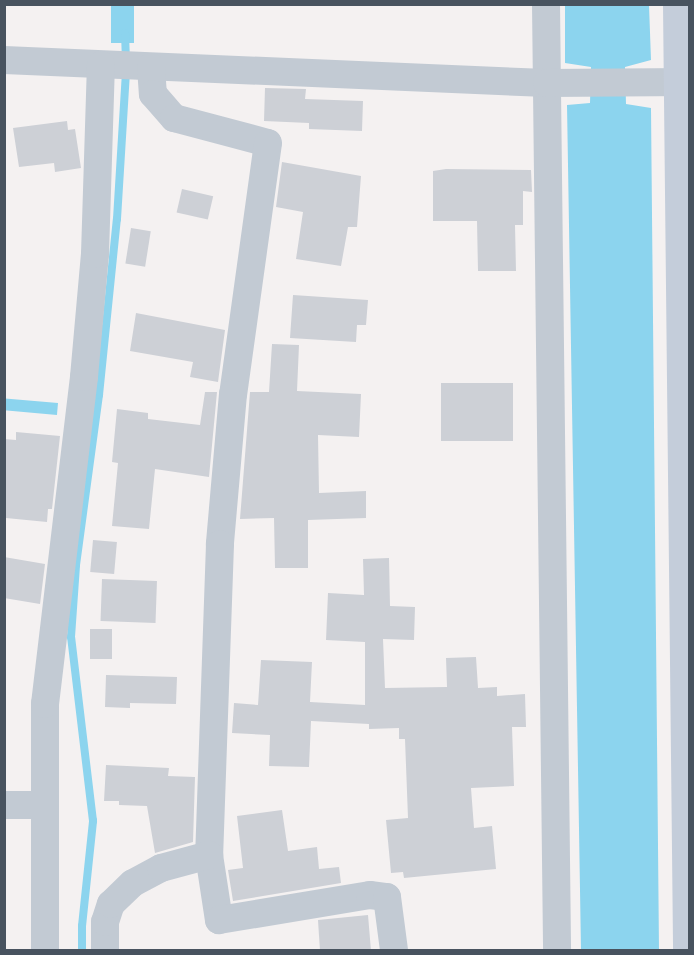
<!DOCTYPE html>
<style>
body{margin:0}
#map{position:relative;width:694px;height:955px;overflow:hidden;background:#f4f1f1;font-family:Commissioner,sans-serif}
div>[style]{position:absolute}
.water>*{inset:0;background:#8cd4ee;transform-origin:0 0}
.stream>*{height:8px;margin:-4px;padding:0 4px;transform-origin:4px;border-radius:4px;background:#8cd4ee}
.building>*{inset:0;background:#cdd0d6;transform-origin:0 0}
.street>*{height:28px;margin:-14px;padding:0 14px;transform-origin:14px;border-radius:14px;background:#c2cad3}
.secondary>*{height:33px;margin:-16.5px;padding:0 16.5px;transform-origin:16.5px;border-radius:16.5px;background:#c4cdda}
span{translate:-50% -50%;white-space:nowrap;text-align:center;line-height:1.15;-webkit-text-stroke:6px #fff;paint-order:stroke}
.frame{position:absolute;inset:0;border:6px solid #48535f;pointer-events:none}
</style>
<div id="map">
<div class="water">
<i style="left:111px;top:5px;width:23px;height:38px"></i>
<i style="clip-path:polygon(565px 5px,649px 5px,651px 60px,625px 67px,626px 104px,651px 108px,659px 950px,581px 950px,567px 105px,590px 103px,591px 67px,565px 63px)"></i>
<i style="left:58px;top:403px;width:12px;height:53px;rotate:95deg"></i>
</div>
<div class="stream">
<i style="left:125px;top:33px;width:27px;rotate:88deg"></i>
<i style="left:82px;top:950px;width:24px;rotate:-90deg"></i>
<i style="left:82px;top:926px;width:106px;rotate:-84deg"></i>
<i style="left:93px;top:821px;width:185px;rotate:-96.8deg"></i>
<i style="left:71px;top:637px;width:72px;rotate:-86deg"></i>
<i style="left:76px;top:565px;width:172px;rotate:-82.3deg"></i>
<i style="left:99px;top:395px;width:177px;rotate:-84.2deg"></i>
<i style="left:117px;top:219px;width:147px;rotate:-86.5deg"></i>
</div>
<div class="building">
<i style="clip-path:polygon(265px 88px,306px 89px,305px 99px,363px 101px,362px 131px,309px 129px,309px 123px,264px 121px)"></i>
<i style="clip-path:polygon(67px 121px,68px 130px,75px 129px,81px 168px,55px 172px,54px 163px,19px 167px,13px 128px)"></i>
<i style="clip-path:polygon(282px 162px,361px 176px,357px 227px,348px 227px,341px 266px,296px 259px,303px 212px,276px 207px)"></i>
<i style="clip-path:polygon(446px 169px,531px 170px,532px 192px,523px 191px,523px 225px,515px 225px,516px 271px,478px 271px,477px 221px,433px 221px,433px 171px)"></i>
<i style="left:182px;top:189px;width:32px;height:24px;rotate:13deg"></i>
<i style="left:131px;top:228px;width:20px;height:36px;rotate:9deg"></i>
<i style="clip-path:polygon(293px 295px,368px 300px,366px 325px,357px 325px,356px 342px,290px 338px)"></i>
<i style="clip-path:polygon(136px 313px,225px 330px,218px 382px,190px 377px,193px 362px,130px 351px)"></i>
<i style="clip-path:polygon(272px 344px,299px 345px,297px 391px,361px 394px,359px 437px,318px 435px,319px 493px,366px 491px,366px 518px,308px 520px,308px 568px,275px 568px,274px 518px,240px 519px,250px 392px,269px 392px)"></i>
<i style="left:441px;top:383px;width:72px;height:58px"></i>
<i style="clip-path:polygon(205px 392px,217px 392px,209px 477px,155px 469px,149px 529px,112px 526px,118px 463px,112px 462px,117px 409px,148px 413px,148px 419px,200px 425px)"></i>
<i style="clip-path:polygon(16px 432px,60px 436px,52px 509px,48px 509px,47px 522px,6px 518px,4px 439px,16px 440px)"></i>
<i style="left:93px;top:540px;width:24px;height:32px;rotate:5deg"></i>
<i style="clip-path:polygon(4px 557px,45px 564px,40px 604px,4px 598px)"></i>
<i style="clip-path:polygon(389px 558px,390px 606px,415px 607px,414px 640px,383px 639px,385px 688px,447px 687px,446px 658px,476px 657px,478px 688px,497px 687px,497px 696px,525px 694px,526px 727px,512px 727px,514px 786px,471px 788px,474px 828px,492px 826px,496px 869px,404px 878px,403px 872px,391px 873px,386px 820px,408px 818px,405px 739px,399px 739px,399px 728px,369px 729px,369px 724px,311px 721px,309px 767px,269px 766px,270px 735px,232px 733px,234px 703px,258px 705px,261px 660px,312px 662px,310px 702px,365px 705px,365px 642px,326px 640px,328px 593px,364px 595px,363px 559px)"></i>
<i style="left:102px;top:579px;width:55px;height:42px;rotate:2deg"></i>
<i style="left:90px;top:629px;width:22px;height:30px"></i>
<i style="clip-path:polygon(106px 675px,177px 677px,176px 704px,130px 703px,130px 708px,105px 707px)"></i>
<i style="clip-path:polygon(106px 765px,169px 768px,168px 776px,195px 777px,193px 842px,155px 853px,147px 806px,119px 805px,119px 801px,104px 801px)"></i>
<i style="clip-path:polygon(282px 810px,288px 851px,317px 847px,319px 869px,339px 867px,341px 883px,233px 901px,228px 870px,243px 868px,237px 816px)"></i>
<i style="clip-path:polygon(368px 915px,371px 951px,320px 951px,318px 920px)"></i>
</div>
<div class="street">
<i style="left:546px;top:4px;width:946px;rotate:89.33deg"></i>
<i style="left:4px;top:60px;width:543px;rotate:2.43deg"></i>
<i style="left:547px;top:83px;width:143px;rotate:-0.4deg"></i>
<i style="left:151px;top:67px;width:27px;rotate:86deg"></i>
<i style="left:153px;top:94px;width:32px;rotate:49deg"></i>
<i style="left:174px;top:118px;width:97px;rotate:14.9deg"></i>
<i style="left:268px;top:143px;width:253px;rotate:97.9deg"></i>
<i style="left:233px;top:394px;width:151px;rotate:95deg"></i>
<i style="left:220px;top:544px;width:311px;rotate:92deg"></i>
<i style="left:209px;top:855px;width:66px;rotate:81.3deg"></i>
<i style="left:219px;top:920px;width:153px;rotate:-9.4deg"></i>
<i style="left:370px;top:895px;width:17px;rotate:7deg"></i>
<i style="left:387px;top:897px;width:53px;rotate:82.5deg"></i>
<i style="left:4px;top:805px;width:40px"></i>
<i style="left:45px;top:950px;width:246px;rotate:-90deg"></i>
<i style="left:45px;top:704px;width:329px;rotate:-83.2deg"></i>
<i style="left:84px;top:377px;width:123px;rotate:-84.9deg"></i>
<i style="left:95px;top:254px;width:189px;rotate:-88.2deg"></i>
<i style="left:105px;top:950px;width:28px;rotate:-90deg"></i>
<i style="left:105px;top:922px;width:19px;rotate:-72deg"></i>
<i style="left:111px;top:904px;width:30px;rotate:-44deg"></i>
<i style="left:133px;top:883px;width:32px;rotate:-28deg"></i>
<i style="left:161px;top:868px;width:50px;rotate:-15.2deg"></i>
</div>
<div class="secondary">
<i style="left:679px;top:4px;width:946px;rotate:89.39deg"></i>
</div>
<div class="frame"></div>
</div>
